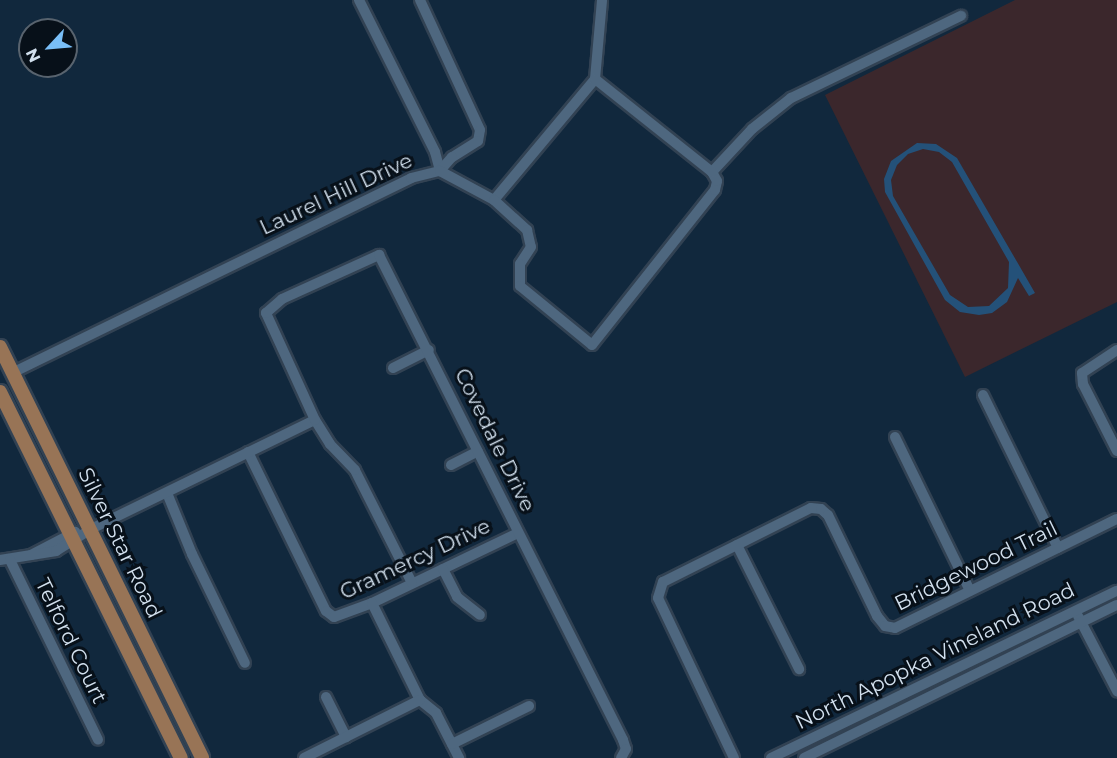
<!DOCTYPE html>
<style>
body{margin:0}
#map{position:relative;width:1117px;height:758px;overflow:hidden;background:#11283d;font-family:Montserrat,sans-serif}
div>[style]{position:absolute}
.education>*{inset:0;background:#3b272c}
.green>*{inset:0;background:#245179}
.roads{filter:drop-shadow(2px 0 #324253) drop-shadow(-2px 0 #324253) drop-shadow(0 2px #324253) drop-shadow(0 -2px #324253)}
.minor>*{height:10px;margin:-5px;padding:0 5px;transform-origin:5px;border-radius:5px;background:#4e677f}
.major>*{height:14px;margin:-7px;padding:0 7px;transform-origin:7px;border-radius:7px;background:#987456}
span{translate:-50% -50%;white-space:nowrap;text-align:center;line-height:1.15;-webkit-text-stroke:6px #071019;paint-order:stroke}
.street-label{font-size:21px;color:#d1dfed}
.north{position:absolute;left:18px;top:18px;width:60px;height:60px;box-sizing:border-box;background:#071019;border:2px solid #58636e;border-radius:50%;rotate:244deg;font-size:16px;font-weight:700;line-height:24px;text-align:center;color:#d1dfed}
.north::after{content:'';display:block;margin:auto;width:21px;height:27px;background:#79bff8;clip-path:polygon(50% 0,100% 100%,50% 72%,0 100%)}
</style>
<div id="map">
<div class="education">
<i style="clip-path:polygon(1015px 0,1117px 0,1117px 302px,965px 377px,825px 95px)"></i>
</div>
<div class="green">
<i style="clip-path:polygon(evenodd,917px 143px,936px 144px,957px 158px,1035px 293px,1029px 296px,1018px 278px,1007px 302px,992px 313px,979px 315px,960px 312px,945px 300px,885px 192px,884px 179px,891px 161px,917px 143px,923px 149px,939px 152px,952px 162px,1009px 262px,1008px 288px,989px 306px,968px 307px,950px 295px,893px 196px,891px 180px,897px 165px,908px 154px,923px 149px)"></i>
</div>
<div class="roads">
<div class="minor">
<i style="left:359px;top:0;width:170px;rotate:63.4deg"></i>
<i style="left:435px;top:152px;width:20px;rotate:75deg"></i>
<i style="left:420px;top:0;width:143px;rotate:65.2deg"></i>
<i style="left:480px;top:130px;width:11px;rotate:100deg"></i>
<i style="left:478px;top:141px;width:31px;rotate:148deg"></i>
<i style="left:452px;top:157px;width:18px;rotate:131deg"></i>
<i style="left:712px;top:172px;width:59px;rotate:-47.1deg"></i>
<i style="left:752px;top:129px;width:50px;rotate:-38.5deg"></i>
<i style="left:791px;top:98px;width:189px;rotate:-25.8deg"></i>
<i style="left:494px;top:200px;width:158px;rotate:-50.1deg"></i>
<i style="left:595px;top:79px;width:79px;rotate:-84.9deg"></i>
<i style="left:1117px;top:350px;width:42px;rotate:146.7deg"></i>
<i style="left:1082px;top:373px;width:11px;rotate:85deg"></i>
<i style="left:1083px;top:384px;width:75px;rotate:63.1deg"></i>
<i style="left:393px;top:368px;width:40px;rotate:-26.6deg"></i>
<i style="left:12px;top:373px;width:444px;rotate:-26deg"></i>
<i style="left:411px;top:178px;width:30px;rotate:-14deg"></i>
<i style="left:440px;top:171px;width:61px;rotate:28.2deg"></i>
<i style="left:494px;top:200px;width:45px;rotate:42.3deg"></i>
<i style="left:527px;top:230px;width:17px;rotate:77deg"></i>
<i style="left:531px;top:247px;width:20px;rotate:123deg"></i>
<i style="left:520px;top:264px;width:22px;rotate:90deg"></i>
<i style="left:520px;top:286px;width:93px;rotate:39.3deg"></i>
<i style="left:592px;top:345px;width:198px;rotate:-51.6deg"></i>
<i style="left:715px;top:190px;width:9px;rotate:-77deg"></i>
<i style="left:717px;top:181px;width:10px;rotate:-119deg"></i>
<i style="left:712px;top:172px;width:149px;rotate:-141.5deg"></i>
<i style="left:983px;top:395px;width:170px;rotate:63.9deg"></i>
<i style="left:895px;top:437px;width:171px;rotate:64deg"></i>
<i style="left:248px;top:452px;width:177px;rotate:63.9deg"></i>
<i style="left:326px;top:611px;width:10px;rotate:37deg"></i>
<i style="left:334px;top:617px;width:40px;rotate:-20.2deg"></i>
<i style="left:372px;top:603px;width:162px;rotate:-25.6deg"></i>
<i style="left:451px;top:465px;width:30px;rotate:-27deg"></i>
<i style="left:167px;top:493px;width:66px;rotate:67.7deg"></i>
<i style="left:192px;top:554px;width:121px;rotate:64.1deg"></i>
<i style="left:737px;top:545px;width:139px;rotate:63.4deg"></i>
<i style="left:31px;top:555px;width:50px;rotate:-27.6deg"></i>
<i style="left:0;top:560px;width:57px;rotate:-9.1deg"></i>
<i style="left:56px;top:551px;width:39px;rotate:-32deg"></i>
<i style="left:89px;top:530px;width:251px;rotate:-26deg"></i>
<i style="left:10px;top:560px;width:200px;rotate:63.9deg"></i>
<i style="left:443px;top:569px;width:31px;rotate:63deg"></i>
<i style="left:457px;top:597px;width:29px;rotate:38deg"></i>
<i style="left:412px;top:583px;width:127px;rotate:-116.8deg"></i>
<i style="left:355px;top:470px;width:36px;rotate:-134deg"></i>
<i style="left:330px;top:444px;width:28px;rotate:-122deg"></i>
<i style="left:315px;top:420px;width:118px;rotate:-114.6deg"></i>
<i style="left:266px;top:313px;width:21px;rotate:-41deg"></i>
<i style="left:282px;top:299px;width:107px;rotate:-24.4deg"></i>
<i style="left:379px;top:255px;width:543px;rotate:63.29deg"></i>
<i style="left:623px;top:740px;width:9px;rotate:72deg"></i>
<i style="left:626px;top:749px;width:10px;rotate:119deg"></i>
<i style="left:372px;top:603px;width:108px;rotate:63.7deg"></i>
<i style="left:420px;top:700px;width:21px;rotate:39deg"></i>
<i style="left:436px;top:713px;width:51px;rotate:62.9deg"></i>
<i style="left:1078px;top:616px;width:85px;rotate:62.5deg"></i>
<i style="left:326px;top:697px;width:45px;rotate:63.4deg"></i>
<i style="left:452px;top:744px;width:86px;rotate:-26.3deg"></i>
<i style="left:304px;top:758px;width:130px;rotate:-26.6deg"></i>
<i style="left:734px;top:758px;width:177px;rotate:-115.4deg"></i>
<i style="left:658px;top:598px;width:17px;rotate:-73deg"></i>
<i style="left:663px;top:582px;width:165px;rotate:-26.6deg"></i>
<i style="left:811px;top:508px;width:10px;rotate:6deg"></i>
<i style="left:821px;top:509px;width:9px;rotate:41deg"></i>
<i style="left:828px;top:515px;width:112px;rotate:64.1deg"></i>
<i style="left:877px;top:616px;width:13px;rotate:51deg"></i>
<i style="left:885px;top:626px;width:10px;rotate:11deg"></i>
<i style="left:895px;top:628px;width:247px;rotate:-26.2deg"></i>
<i style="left:771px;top:758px;width:384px;rotate:-25.8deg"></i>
<i style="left:804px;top:758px;width:348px;rotate:-26.1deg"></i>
</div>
<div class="major">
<i style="left:0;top:347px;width:458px;rotate:63.8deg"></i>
<i style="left:0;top:392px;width:408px;rotate:63.7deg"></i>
</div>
</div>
<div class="street-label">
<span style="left:336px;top:194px;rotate:-25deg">Laurel Hill Drive</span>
<span style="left:495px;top:440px;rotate:64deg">Covedale Drive</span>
<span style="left:120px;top:543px;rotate:64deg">Silver Star Road</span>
<span style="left:415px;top:559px;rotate:-25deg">Gramercy Drive</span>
<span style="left:976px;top:566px;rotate:-26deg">Bridgewood Trail</span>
<span style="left:71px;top:641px;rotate:64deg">Telford Court</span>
<span style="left:935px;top:656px;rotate:-26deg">North Apopka Vineland Road</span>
</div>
<div class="north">N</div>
</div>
